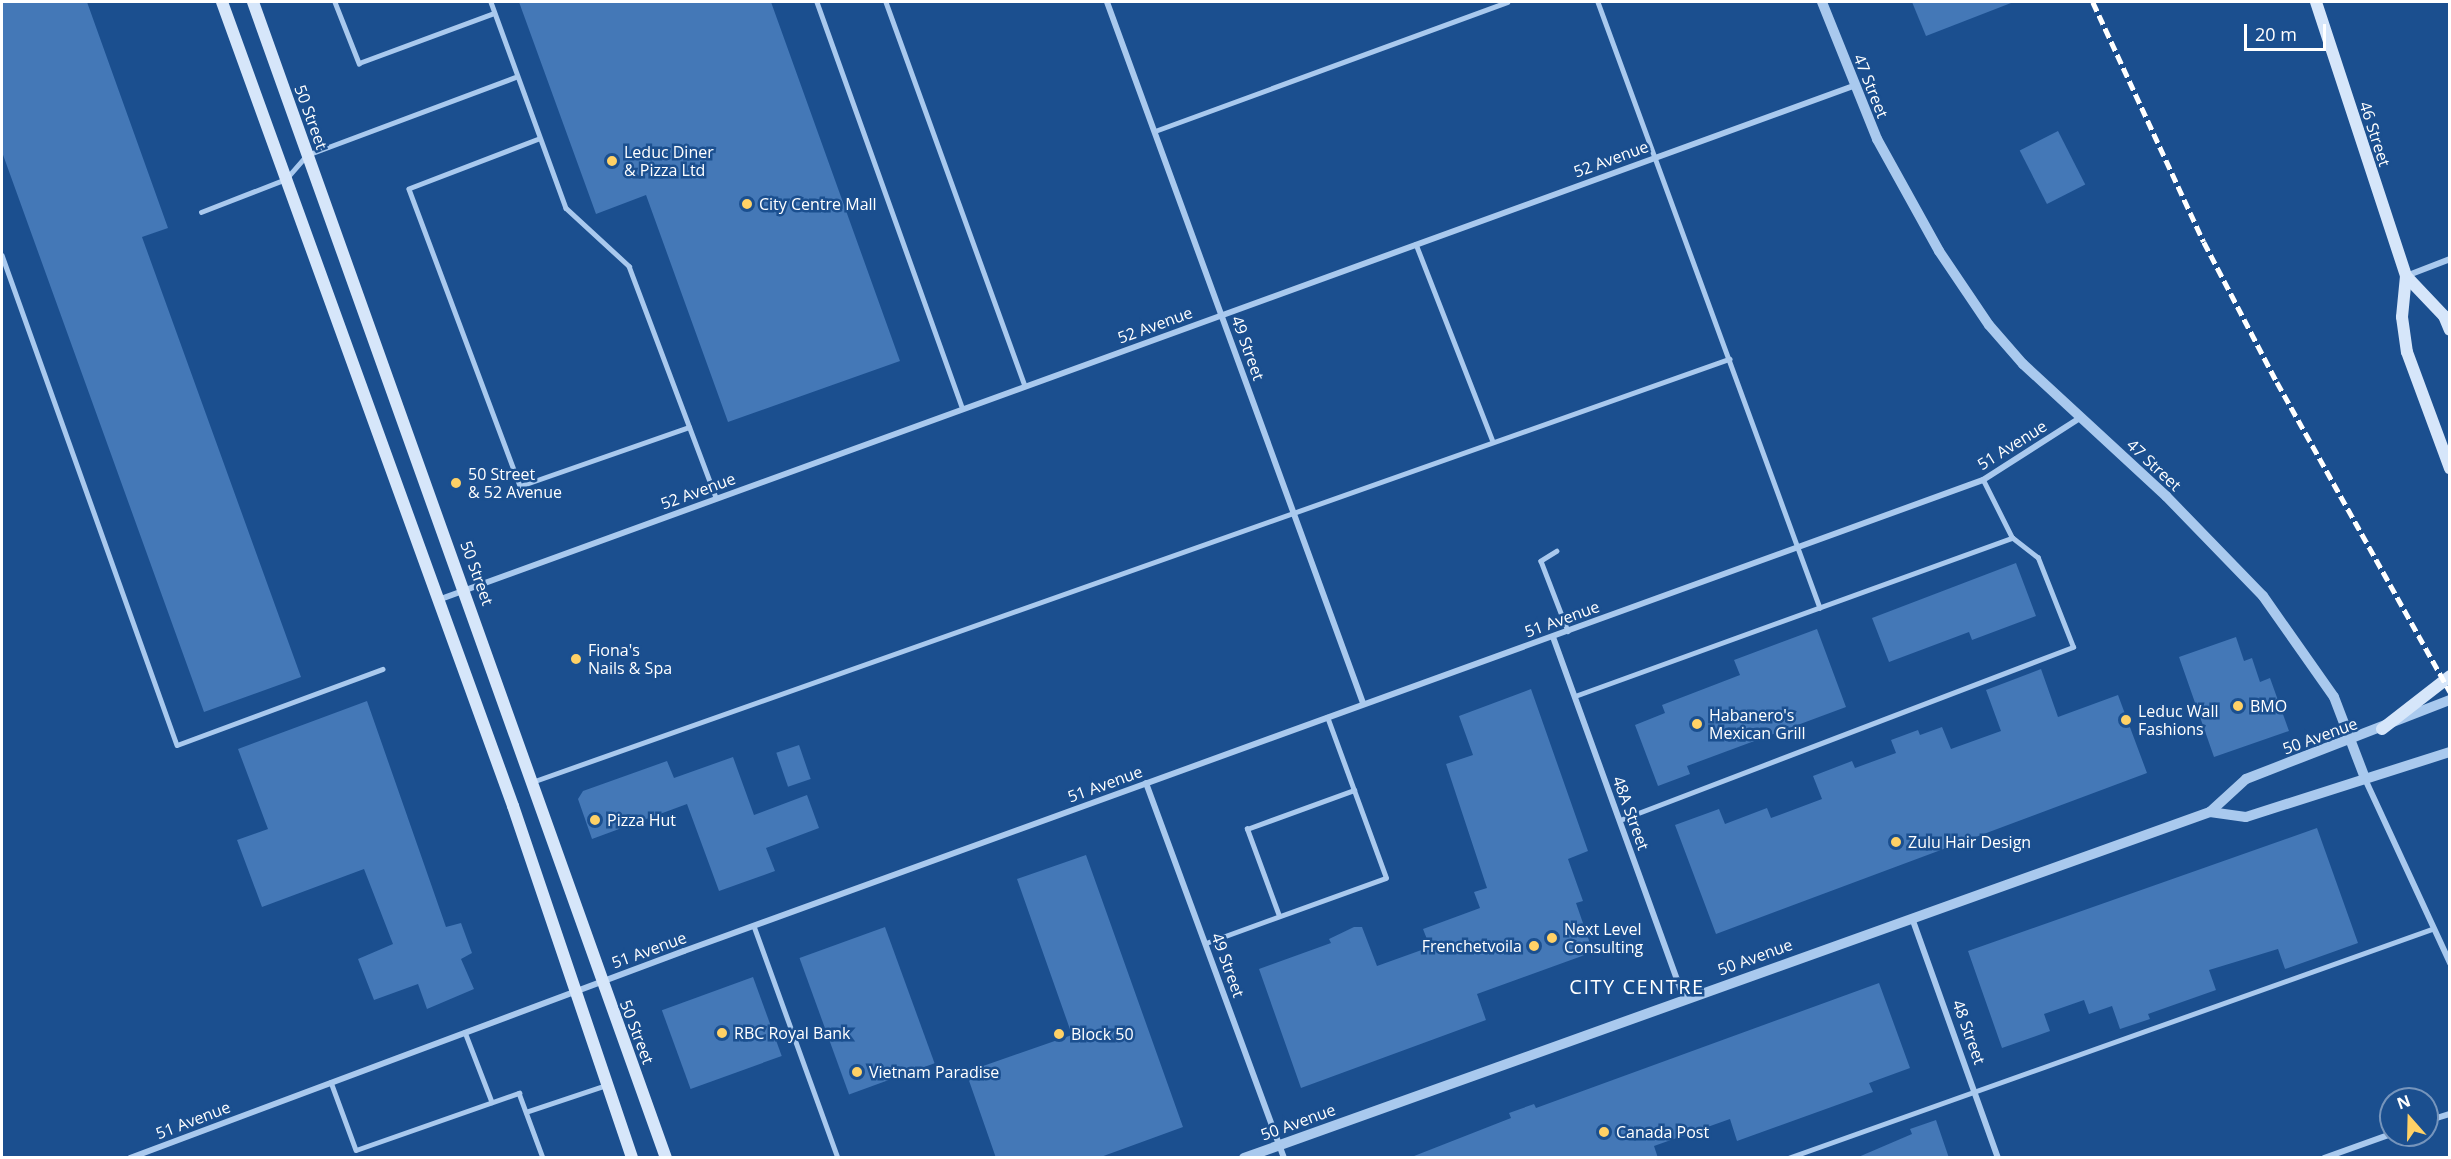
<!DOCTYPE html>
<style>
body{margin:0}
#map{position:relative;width:2451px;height:1159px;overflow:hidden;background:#1b4f8f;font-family:"Open Sans",sans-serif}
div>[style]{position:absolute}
.building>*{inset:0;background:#4478b7;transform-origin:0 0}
.service>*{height:4.5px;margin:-2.25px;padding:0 2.25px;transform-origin:2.25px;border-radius:2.25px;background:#a9c9ee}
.minor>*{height:6px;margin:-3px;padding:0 3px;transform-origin:3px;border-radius:3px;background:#a9c9ee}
.tertiary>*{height:10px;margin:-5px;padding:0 5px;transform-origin:5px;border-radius:5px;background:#a9c9ee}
.secondary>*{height:12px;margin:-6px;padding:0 6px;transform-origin:6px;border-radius:6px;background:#d6e6fa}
.rail>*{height:4.5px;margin-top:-2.25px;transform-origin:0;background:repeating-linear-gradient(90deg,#fff 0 10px,transparent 0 14.5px)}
.dots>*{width:16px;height:16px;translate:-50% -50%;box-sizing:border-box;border:3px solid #1b4f8f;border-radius:50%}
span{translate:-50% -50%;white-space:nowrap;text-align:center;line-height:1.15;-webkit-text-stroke:5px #1b4f8f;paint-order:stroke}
.street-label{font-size:16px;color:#fff}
.poi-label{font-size:16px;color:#fff}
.left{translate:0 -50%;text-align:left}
.right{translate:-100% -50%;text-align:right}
.quarter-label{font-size:20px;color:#fff;letter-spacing:1.5px}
.frame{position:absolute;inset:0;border:3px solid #fff;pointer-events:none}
.north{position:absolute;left:2379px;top:1087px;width:60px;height:60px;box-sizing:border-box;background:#1b4f8f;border:2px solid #7695bc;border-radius:50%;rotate:340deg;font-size:16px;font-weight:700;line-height:24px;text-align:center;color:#fff}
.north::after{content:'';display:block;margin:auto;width:21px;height:27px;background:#ffd166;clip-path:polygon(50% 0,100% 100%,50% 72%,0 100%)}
.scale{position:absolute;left:2244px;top:24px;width:82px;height:27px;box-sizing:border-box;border:3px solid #fff;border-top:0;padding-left:8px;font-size:18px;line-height:21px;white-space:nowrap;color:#fff;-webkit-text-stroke:4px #1b4f8f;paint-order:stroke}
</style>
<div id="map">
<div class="building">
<i style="clip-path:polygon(2px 2px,87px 2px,168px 228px,142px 237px,301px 677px,204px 712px,2px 152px)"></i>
<i style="clip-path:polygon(519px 2px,771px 2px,900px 361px,728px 422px,646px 195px,596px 214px)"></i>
<i style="clip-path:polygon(1912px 2px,2011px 2px,2011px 3px,1926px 36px)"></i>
<i style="left:2058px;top:131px;width:60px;height:43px;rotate:63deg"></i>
<i style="clip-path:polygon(2016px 563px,2036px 616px,1972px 640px,1969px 632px,1889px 662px,1872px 618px)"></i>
<i style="clip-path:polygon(1817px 629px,1846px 707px,1687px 766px,1690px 774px,1658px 786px,1635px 725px,1665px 713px,1662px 705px,1740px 675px,1734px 660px)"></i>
<i style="clip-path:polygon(2236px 637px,2244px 661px,2252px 658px,2260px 682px,2270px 678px,2289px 731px,2214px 757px,2179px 657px)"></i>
<i style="clip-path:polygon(2041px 669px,2058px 717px,2118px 695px,2147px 773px,1716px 934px,1675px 825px,1719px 809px,1725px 824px,1767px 808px,1771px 818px,1822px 799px,1813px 776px,1852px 761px,1855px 768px,1896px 753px,1891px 740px,1918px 730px,1920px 735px,1942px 727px,1951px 749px,2001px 731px,1986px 690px)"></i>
<i style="clip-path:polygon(1531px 689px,1588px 851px,1568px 859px,1583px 901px,1576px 903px,1593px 952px,1477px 994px,1486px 1020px,1301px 1088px,1259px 969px,1331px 943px,1329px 939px,1354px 927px,1362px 927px,1377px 966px,1430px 947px,1423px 929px,1480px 908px,1474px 892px,1487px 888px,1446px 764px,1473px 755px,1459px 716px)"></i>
<i style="clip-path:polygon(367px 701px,446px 927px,461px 923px,472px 953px,461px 959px,474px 989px,427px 1009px,418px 984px,374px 1000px,358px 959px,393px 944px,364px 869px,262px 907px,237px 840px,268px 829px,238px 749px)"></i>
<i style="left:799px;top:745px;width:36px;height:24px;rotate:71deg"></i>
<i style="clip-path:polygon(733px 757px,754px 815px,807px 795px,819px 828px,766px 848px,775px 871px,719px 891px,687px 804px,592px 839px,578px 799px,583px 791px,667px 761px,674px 778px)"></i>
<i style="clip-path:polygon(2317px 828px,2358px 943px,2285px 969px,2278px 949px,2209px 970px,2216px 990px,2148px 1014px,2150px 1019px,2120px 1029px,2112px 1006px,2089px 1014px,2084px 1000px,2044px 1014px,2050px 1031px,2002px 1048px,1968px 951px)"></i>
<i style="clip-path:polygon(1086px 855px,1183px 1127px,1098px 1158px,996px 1158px,966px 1072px,1072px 1035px,1017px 879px)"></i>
<i style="left:885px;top:927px;width:145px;height:91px;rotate:70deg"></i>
<i style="left:753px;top:977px;width:84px;height:97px;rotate:70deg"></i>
<i style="clip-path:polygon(1879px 983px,1910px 1068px,1869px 1083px,1873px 1092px,1737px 1141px,1730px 1119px,1654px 1146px,1658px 1158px,1409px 1158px,1511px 1118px,1509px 1113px,1534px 1104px,1536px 1108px)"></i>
<i style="clip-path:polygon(1936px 1120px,1949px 1158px,1856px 1158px,1912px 1134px,1910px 1129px)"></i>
</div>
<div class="service">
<i style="left:335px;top:2px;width:66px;rotate:68.5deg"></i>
<i style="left:359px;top:63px;width:144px;rotate:-20.3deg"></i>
<i style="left:491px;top:2px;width:219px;rotate:70deg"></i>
<i style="left:566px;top:208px;width:86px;rotate:42.6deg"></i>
<i style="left:629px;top:266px;width:248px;rotate:69.4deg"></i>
<i style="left:817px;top:2px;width:432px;rotate:70.3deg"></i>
<i style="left:886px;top:2px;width:408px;rotate:70.1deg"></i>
<i style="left:1598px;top:2px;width:645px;rotate:69.88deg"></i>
<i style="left:1155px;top:131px;width:375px;rotate:-20.1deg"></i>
<i style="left:539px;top:139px;width:139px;rotate:159deg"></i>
<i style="left:409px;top:189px;width:317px;rotate:69.5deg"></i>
<i style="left:520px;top:486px;width:179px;rotate:-19.2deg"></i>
<i style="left:201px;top:212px;width:91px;rotate:-21.2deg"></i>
<i style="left:286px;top:179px;width:32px;rotate:-49deg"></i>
<i style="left:307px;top:155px;width:223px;rotate:-20.5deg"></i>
<i style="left:1416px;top:244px;width:212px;rotate:68.7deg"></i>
<i style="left:2px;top:255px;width:520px;rotate:70.35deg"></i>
<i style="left:177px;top:745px;width:219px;rotate:-20.3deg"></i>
<i style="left:1557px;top:551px;width:19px;rotate:148deg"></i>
<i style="left:1541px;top:561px;width:75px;rotate:68.9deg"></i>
<i style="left:1575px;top:696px;width:465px;rotate:-19.9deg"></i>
<i style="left:532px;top:782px;width:1270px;rotate:-19.46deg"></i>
<i style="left:1620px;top:820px;width:485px;rotate:-20.9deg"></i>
<i style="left:2073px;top:647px;width:96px;rotate:-111.5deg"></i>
<i style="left:2038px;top:558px;width:33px;rotate:-142deg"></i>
<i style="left:2012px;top:538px;width:65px;rotate:-116.6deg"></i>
<i style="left:1279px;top:916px;width:93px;rotate:-110.2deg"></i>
<i style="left:1247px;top:829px;width:114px;rotate:-20deg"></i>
<i style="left:754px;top:926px;width:247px;rotate:70.1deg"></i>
<i style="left:1206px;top:943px;width:191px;rotate:-19.9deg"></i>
<i style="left:1386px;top:878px;width:171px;rotate:-110.1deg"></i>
<i style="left:465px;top:1032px;width:75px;rotate:68.9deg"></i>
<i style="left:331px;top:1082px;width:72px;rotate:69.8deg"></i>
<i style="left:356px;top:1150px;width:173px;rotate:-19.3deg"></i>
<i style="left:519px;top:1093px;width:69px;rotate:69.7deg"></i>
<i style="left:526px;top:1112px;width:84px;rotate:-18.6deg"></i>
<i style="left:1788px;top:1158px;width:684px;rotate:-19.57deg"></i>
</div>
<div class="minor">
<i style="left:1107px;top:2px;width:746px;rotate:69.94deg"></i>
<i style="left:2406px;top:276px;width:47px;rotate:-21.1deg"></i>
<i style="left:438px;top:600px;width:1505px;rotate:-19.96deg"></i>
<i style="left:1553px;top:637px;width:385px;rotate:70.1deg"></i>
<i style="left:2365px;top:779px;width:203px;rotate:65.2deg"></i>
<i style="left:1146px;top:783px;width:400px;rotate:69.8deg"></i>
<i style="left:1912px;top:918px;width:255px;rotate:70.3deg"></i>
<i style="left:2427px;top:1121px;width:24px;rotate:-17deg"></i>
<i style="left:130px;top:1158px;width:591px;rotate:-20.49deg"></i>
<i style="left:684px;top:951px;width:1382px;rotate:-19.93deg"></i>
<i style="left:1983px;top:480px;width:115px;rotate:-32.6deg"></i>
<i style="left:2324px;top:1158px;width:71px;rotate:-19.7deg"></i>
</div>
<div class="tertiary">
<i style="left:1822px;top:2px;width:148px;rotate:68.1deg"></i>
<i style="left:1877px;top:139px;width:128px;rotate:61deg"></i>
<i style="left:1939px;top:251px;width:89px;rotate:56deg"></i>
<i style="left:1989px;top:325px;width:52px;rotate:48.9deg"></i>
<i style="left:2023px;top:364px;width:195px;rotate:42.7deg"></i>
<i style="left:2166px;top:496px;width:139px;rotate:45.9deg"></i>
<i style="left:2263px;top:596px;width:123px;rotate:54.9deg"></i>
<i style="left:2334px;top:697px;width:87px;rotate:69.1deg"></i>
<i style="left:2210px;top:812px;width:36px;rotate:8deg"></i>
<i style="left:2246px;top:817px;width:214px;rotate:-17.7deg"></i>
<i style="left:1244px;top:1158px;width:1026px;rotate:-19.71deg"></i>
<i style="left:2210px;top:812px;width:49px;rotate:-42.5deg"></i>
<i style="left:2246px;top:779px;width:219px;rotate:-21.2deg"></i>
</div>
<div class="secondary">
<i style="left:222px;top:2px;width:855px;rotate:70.1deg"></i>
<i style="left:513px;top:806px;width:372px;rotate:71.3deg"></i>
<i style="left:253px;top:2px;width:1228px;rotate:70.34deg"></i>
<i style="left:2316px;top:2px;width:288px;rotate:71.8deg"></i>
<i style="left:2406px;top:276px;width:55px;rotate:46.5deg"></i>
<i style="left:2444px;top:316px;width:15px;rotate:67deg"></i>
<i style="left:2406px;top:276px;width:41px;rotate:95.6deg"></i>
<i style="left:2402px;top:317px;width:35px;rotate:82deg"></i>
<i style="left:2407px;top:352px;width:124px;rotate:69.7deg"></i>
<i style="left:2382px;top:729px;width:86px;rotate:-37.9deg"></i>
</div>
<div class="rail">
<i style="left:2093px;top:2px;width:264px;rotate:65.2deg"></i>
<i style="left:2204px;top:242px;width:158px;rotate:62.5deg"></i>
<i style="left:2277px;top:382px;width:355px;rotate:60.8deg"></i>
</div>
<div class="dots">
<i style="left:612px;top:161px;background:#ffd166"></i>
<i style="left:747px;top:204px;background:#ffd166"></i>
<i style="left:456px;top:483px;background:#ffd166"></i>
<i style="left:576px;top:659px;background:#ffd166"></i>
<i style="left:2238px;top:706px;background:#ffd166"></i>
<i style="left:2126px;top:720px;background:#ffd166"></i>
<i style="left:1697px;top:724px;background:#ffd166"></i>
<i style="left:595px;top:820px;background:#ffd166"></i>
<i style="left:1896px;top:842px;background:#ffd166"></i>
<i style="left:1552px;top:938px;background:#ffd166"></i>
<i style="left:1534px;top:946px;background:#ffd166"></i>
<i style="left:722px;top:1033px;background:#ffd166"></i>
<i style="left:1059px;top:1034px;background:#ffd166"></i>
<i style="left:857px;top:1072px;background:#ffd166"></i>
<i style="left:1604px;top:1132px;background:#ffd166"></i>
</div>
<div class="street-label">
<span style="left:1871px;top:86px;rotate:68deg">47 Street</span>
<span style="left:311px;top:117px;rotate:70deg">50 Street</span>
<span style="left:2375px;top:134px;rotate:72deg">46 Street</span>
<span style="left:1611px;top:159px;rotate:-20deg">52 Avenue</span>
<span style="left:1155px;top:325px;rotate:-20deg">52 Avenue</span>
<span style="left:1248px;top:348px;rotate:70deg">49 Street</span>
<span style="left:2012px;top:445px;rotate:-32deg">51 Avenue</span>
<span style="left:2154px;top:465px;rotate:43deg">47 Street</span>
<span style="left:698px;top:491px;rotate:-20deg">52 Avenue</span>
<span style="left:477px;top:573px;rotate:70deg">50 Street</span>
<span style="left:1562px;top:619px;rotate:-20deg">51 Avenue</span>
<span style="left:2320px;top:736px;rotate:-20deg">50 Avenue</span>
<span style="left:1105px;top:784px;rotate:-20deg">51 Avenue</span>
<span style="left:1631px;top:813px;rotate:70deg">48A Street</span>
<span style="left:649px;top:950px;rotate:-20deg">51 Avenue</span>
<span style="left:1755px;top:957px;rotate:-20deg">50 Avenue</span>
<span style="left:1228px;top:965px;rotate:70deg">49 Street</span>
<span style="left:637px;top:1032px;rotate:69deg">50 Street</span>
<span style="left:1969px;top:1032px;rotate:70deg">48 Street</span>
<span style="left:193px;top:1120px;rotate:-21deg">51 Avenue</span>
<span style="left:1298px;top:1122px;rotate:-20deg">50 Avenue</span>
</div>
<div class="poi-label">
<span class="left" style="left:624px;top:161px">Leduc Diner<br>&amp; Pizza Ltd</span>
<span class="left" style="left:759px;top:204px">City Centre Mall</span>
<span class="left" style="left:468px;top:483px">50 Street<br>&amp; 52 Avenue</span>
<span class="left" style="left:588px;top:659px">Fiona's<br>Nails &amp; Spa</span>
<span class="left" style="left:2250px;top:706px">BMO</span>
<span class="left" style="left:2138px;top:720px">Leduc Wall<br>Fashions</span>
<span class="left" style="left:1709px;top:724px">Habanero's<br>Mexican Grill</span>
<span class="left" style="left:607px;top:820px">Pizza Hut</span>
<span class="left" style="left:1908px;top:842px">Zulu Hair Design</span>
<span class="left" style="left:1564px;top:938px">Next Level<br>Consulting</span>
<span class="right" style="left:1522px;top:946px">Frenchetvoila</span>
<span class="left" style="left:734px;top:1033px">RBC Royal Bank</span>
<span class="left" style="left:1071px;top:1034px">Block 50</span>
<span class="left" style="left:869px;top:1072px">Vietnam Paradise</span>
<span class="left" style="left:1616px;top:1132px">Canada Post</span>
</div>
<div class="quarter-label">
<span style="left:1637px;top:986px">CITY CENTRE</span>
</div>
<div class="frame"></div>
<div class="north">N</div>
<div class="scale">20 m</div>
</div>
